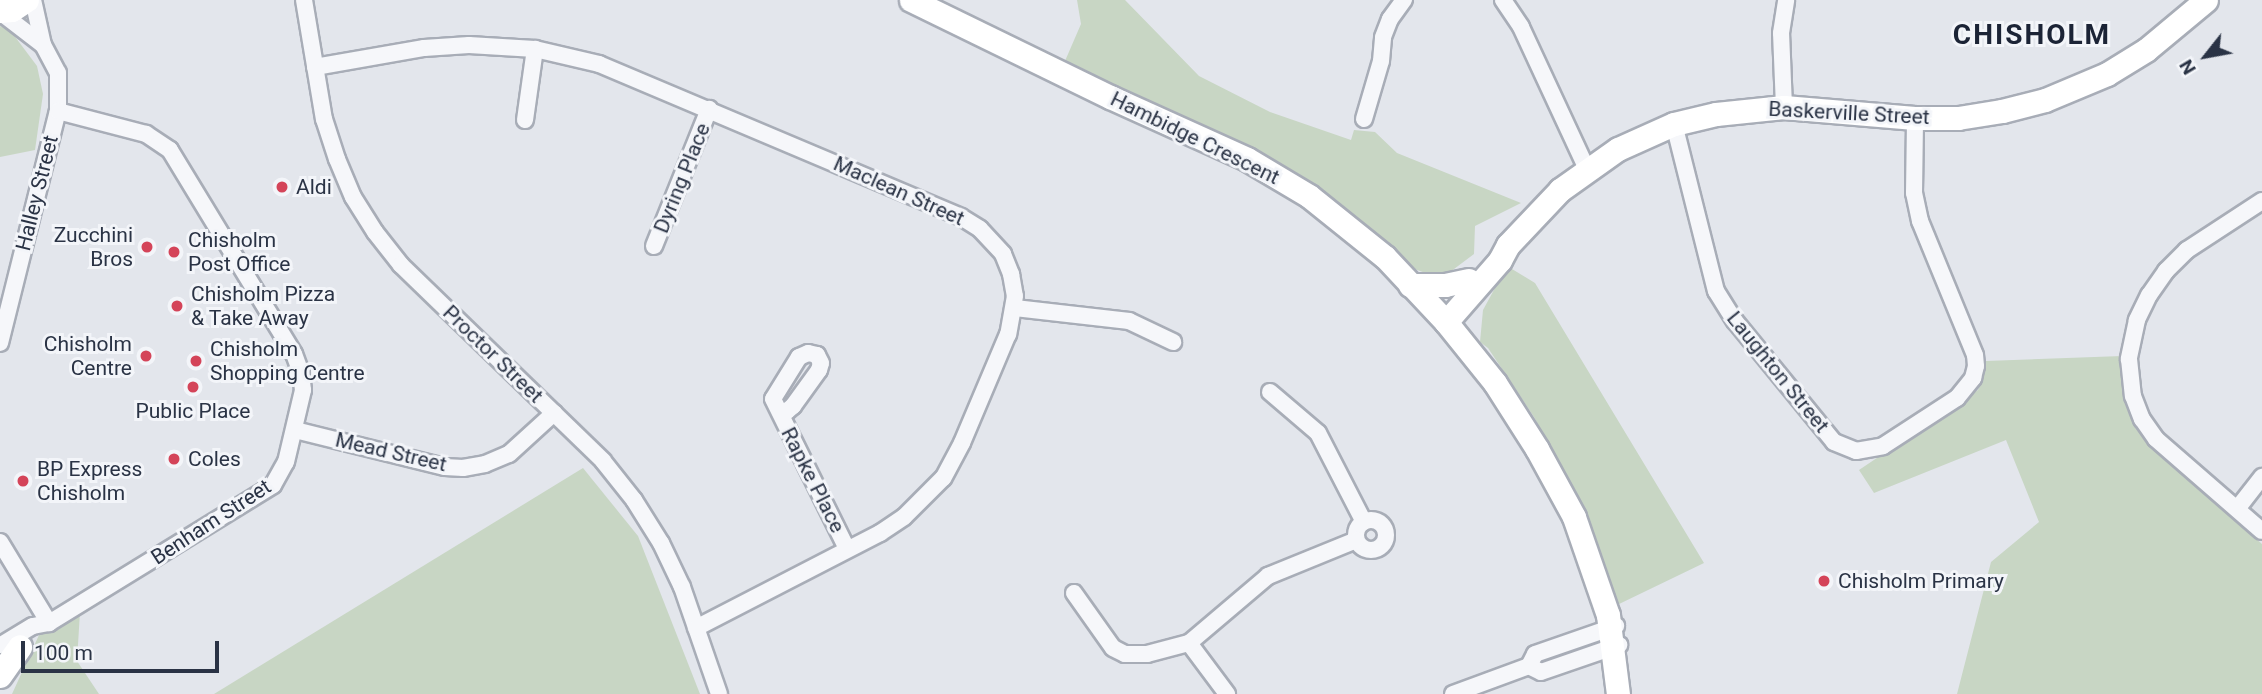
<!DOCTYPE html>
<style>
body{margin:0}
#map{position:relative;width:2262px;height:694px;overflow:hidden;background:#e3e6ec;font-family:Roboto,sans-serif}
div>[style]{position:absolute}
.green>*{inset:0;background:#c8d6c4}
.roads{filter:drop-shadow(2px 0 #a8adb7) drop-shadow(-2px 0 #a8adb7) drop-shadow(0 2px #a8adb7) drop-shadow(0 -2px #a8adb7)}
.street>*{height:16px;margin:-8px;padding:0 8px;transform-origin:8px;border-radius:8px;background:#f6f7fa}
.street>.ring{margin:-8px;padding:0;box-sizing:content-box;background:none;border:16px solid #f6f7fa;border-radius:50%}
.secondary>*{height:23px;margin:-11.5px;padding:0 11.5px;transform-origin:11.5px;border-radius:11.5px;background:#fff}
.primary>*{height:24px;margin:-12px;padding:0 12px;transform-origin:12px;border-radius:12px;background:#fff}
.dots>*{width:19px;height:19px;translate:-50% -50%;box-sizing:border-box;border:4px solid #f3f5f9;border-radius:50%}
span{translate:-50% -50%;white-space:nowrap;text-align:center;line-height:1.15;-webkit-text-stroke:6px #f3f5f9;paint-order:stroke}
.street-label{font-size:21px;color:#2a3345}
.poi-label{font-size:21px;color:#2a3345}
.left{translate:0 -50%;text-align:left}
.right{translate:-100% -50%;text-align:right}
.district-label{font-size:28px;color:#1c2436;font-weight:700;letter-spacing:2px}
.north{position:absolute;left:2171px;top:21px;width:70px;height:70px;-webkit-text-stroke:5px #f3f5f9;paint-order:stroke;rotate:239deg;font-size:19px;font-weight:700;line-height:28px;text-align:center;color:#2a3345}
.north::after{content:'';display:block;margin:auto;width:24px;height:32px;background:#2a3345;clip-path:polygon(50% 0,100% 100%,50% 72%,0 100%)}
.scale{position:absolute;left:21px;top:641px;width:198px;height:32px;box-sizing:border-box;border:4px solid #2a3345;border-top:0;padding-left:9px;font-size:21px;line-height:24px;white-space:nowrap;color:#2a3345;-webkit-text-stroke:5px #f3f5f9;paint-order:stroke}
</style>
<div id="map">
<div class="green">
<i style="clip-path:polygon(1077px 0,1125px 0,1199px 76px,1270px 112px,1351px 140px,1354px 130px,1375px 132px,1397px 153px,1521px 203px,1475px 226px,1474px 254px,1450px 272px,1434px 276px,1406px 266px,1191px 123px,1065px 61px,1081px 24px)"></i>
<i style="clip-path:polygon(0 26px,10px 30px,37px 66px,43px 94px,35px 150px,0 157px)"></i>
<i style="clip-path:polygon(1507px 266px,1535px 283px,1704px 563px,1617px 605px,1592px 529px,1563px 471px,1534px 417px,1488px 348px,1480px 342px,1483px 310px)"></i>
<i style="clip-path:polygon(2122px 356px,2121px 372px,2128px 403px,2145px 436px,2171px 465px,2262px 544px,2262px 694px,1957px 694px,1991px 562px,2039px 522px,2006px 440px,1874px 493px,1859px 470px,1978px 390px,1986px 361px)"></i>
<i style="clip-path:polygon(583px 468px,638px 536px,700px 694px,214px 694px)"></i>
<i style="clip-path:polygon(80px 612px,77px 661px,99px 694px,12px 694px,39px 635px)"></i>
</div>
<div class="roads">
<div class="street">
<i style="left:304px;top:0;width:121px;rotate:80.5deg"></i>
<i style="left:324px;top:119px;width:42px;rotate:72deg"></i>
<i style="left:337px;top:159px;width:41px;rotate:67.2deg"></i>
<i style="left:353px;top:197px;width:41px;rotate:57.8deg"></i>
<i style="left:375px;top:232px;width:42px;rotate:51.8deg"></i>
<i style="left:401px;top:265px;width:281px;rotate:44.1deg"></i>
<i style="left:603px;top:461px;width:50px;rotate:51.5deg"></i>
<i style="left:634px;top:500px;width:51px;rotate:57.9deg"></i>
<i style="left:661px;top:543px;width:49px;rotate:64.5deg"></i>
<i style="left:682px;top:587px;width:113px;rotate:70.9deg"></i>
<i style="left:1503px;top:0;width:32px;rotate:56deg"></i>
<i style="left:1521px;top:27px;width:157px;rotate:65.1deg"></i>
<i style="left:0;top:12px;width:54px;rotate:37.5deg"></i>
<i style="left:315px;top:67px;width:111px;rotate:-9.9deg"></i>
<i style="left:424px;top:48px;width:45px;rotate:-3.8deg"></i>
<i style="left:469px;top:45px;width:66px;rotate:3.5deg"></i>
<i style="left:535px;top:49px;width:66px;rotate:13.2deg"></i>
<i style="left:599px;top:64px;width:393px;rotate:22.9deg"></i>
<i style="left:961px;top:217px;width:22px;rotate:32deg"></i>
<i style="left:980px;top:229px;width:34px;rotate:47deg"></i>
<i style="left:1003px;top:254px;width:22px;rotate:68deg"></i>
<i style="left:1011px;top:274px;width:22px;rotate:80deg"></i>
<i style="left:1015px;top:296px;width:39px;rotate:100deg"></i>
<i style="left:1008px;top:334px;width:118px;rotate:112.9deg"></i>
<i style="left:962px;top:443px;width:40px;rotate:118deg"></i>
<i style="left:943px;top:478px;width:55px;rotate:135deg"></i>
<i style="left:904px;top:517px;width:29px;rotate:146deg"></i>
<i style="left:880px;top:533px;width:207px;rotate:152.7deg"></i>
<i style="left:1784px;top:107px;width:74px;rotate:-92.3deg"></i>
<i style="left:1781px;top:33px;width:33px;rotate:-81deg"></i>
<i style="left:1364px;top:119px;width:60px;rotate:-73.7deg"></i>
<i style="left:1381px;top:61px;width:24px;rotate:-85deg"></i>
<i style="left:1383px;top:37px;width:19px;rotate:-69deg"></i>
<i style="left:1390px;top:19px;width:24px;rotate:-54deg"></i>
<i style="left:525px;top:120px;width:72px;rotate:-82deg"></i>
<i style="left:1674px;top:124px;width:172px;rotate:75.9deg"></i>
<i style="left:1716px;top:291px;width:36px;rotate:58deg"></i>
<i style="left:1735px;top:321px;width:156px;rotate:50.7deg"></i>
<i style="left:1834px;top:442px;width:24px;rotate:22deg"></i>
<i style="left:1856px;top:451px;width:27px;rotate:-10deg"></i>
<i style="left:1883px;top:446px;width:88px;rotate:-33deg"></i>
<i style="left:1957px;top:398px;width:26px;rotate:-51deg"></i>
<i style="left:1973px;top:378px;width:12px;rotate:-76deg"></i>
<i style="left:1976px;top:366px;width:11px;rotate:-95deg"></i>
<i style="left:1975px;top:355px;width:145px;rotate:-112.3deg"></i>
<i style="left:1920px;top:221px;width:29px;rotate:-102deg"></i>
<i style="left:1914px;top:193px;width:75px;rotate:-89.2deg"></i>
<i style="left:2262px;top:201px;width:90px;rotate:146.8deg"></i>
<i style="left:2187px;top:250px;width:30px;rotate:135deg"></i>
<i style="left:2166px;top:271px;width:29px;rotate:125deg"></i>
<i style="left:2149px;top:295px;width:28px;rotate:116deg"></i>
<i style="left:2137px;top:320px;width:40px;rotate:102deg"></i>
<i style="left:2129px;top:359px;width:37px;rotate:84deg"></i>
<i style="left:2133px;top:396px;width:25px;rotate:69deg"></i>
<i style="left:2142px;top:419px;width:24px;rotate:55deg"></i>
<i style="left:2156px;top:439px;width:140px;rotate:41deg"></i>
<i style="left:654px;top:246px;width:148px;rotate:-68.1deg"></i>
<i style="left:1015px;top:308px;width:115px;rotate:6.5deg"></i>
<i style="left:1129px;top:321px;width:49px;rotate:25.5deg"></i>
<i style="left:0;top:343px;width:239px;rotate:-76deg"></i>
<i style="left:58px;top:111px;width:38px;rotate:-90deg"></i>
<i style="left:58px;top:73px;width:32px;rotate:-118deg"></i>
<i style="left:43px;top:45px;width:46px;rotate:-102.5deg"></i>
<i style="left:1270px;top:392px;width:63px;rotate:40.5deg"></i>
<i style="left:1318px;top:433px;width:100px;rotate:62.7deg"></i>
<i style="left:780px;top:411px;width:7px"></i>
<i style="left:787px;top:411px;width:8px;rotate:-40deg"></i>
<i style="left:793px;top:406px;width:44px;rotate:-54.2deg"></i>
<i style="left:819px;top:370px;width:7px;rotate:-74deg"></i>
<i style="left:821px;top:363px;width:9px;rotate:-117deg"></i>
<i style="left:817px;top:355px;width:9px;rotate:-167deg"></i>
<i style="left:808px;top:353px;width:10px;rotate:156deg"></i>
<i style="left:799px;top:357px;width:49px;rotate:121.8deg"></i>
<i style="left:773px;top:399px;width:167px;rotate:63.7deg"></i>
<i style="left:295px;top:430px;width:154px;rotate:13.9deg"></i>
<i style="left:445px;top:467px;width:18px;rotate:3deg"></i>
<i style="left:463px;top:468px;width:22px;rotate:-10deg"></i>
<i style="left:485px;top:464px;width:26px;rotate:-23deg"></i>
<i style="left:509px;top:454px;width:61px;rotate:-42.3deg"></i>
<i style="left:2237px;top:509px;width:41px;rotate:-52deg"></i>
<i class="ring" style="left:1356px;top:520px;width:14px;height:14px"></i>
<i style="left:0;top:542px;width:95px;rotate:58.8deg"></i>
<i style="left:1074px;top:593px;width:67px;rotate:54.7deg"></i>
<i style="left:1113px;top:648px;width:13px;rotate:27deg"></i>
<i style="left:1125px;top:654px;width:22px"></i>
<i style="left:1147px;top:654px;width:43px;rotate:-14.7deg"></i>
<i style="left:1189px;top:643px;width:104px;rotate:-40.3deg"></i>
<i style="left:1268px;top:576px;width:95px;rotate:-22.2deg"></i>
<i style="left:1189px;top:643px;width:64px;rotate:53.3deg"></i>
<i style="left:1px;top:645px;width:37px;rotate:-31deg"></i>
<i style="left:33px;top:626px;width:16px;rotate:-11deg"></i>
<i style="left:49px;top:623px;width:263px;rotate:-31.6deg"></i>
<i style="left:273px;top:485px;width:26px;rotate:-61deg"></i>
<i style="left:286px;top:462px;width:74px;rotate:-76.7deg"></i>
<i style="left:303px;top:390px;width:17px;rotate:-97deg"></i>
<i style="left:301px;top:373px;width:20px;rotate:-110deg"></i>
<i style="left:294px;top:354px;width:239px;rotate:-121.3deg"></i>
<i style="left:170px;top:150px;width:29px;rotate:-146deg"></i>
<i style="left:146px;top:134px;width:91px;rotate:-165.4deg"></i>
<i style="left:1529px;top:666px;width:13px;rotate:27deg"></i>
<i style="left:1541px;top:672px;width:83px;rotate:-19.1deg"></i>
<i style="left:1453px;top:694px;width:81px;rotate:-20.2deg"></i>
<i style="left:1529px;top:666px;width:13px;rotate:-63deg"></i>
<i style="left:1535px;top:654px;width:86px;rotate:-19.1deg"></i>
</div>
<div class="secondary">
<i style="left:911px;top:0;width:221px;rotate:26deg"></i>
<i style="left:1110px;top:97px;width:150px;rotate:24.3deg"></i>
<i style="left:1247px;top:159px;width:72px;rotate:30.8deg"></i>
<i style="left:1309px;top:196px;width:97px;rotate:38.8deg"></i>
<i style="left:1385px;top:257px;width:89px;rotate:46.8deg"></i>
<i style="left:1446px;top:322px;width:78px;rotate:51.2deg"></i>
<i style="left:1495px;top:383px;width:78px;rotate:57.5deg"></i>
<i style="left:1537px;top:449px;width:77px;rotate:61.4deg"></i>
<i style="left:1574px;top:517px;width:104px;rotate:70.9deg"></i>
<i style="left:1608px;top:615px;width:80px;rotate:82.8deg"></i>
<i style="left:0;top:11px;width:12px;rotate:-5deg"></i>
<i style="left:12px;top:10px;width:18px;rotate:-34deg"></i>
<i style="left:1410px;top:285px;width:35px"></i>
<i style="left:1445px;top:285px;width:24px;rotate:-12deg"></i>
<i style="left:1446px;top:322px;width:82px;rotate:-48.9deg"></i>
<i style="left:1500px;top:260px;width:17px;rotate:-62deg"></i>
<i style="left:1508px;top:245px;width:76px;rotate:-46.6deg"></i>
<i style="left:1560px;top:190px;width:71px;rotate:-35.3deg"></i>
<i style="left:1618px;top:149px;width:61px;rotate:-24.1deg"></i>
<i style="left:1674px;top:124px;width:43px;rotate:-13.4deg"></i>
<i style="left:1716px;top:114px;width:68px;rotate:-5.9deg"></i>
<i style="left:1784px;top:107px;width:131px;rotate:4.8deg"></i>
<i style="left:1915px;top:118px;width:43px"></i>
<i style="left:1958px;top:118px;width:45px;rotate:-9deg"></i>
<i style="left:2002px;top:111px;width:44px;rotate:-14.3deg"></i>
<i style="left:2045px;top:100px;width:67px;rotate:-22.8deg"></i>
<i style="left:2107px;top:74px;width:46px;rotate:-31.6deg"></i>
<i style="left:2146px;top:50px;width:78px;rotate:-39.8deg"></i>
</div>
<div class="primary">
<i style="left:0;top:676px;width:35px;rotate:-55deg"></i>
</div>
</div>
<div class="dots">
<i style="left:282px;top:187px;background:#d44459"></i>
<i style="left:147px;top:247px;background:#d44459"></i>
<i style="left:174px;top:252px;background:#d44459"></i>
<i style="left:177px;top:306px;background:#d44459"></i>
<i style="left:146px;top:356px;background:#d44459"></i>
<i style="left:196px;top:361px;background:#d44459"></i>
<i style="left:193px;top:387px;background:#d44459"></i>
<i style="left:174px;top:459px;background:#d44459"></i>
<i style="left:23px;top:481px;background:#d44459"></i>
<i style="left:1824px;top:581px;background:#d44459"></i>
</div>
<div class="street-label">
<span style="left:1849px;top:113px;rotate:3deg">Baskerville Street</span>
<span style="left:1195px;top:138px;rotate:26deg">Hambidge Crescent</span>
<span style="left:682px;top:178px;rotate:-68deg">Dyring Place</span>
<span style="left:899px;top:191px;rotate:24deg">Maclean Street</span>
<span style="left:37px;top:193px;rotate:-76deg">Halley Street</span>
<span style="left:493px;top:354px;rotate:44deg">Proctor Street</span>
<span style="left:1778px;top:372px;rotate:51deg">Laughton Street</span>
<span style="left:391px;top:452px;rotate:13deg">Mead Street</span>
<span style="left:813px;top:480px;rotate:63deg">Rapke Place</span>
<span style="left:211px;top:522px;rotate:-33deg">Benham Street</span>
</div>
<div class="poi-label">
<span class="left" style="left:296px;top:187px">Aldi</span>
<span class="right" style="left:133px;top:247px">Zucchini<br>Bros</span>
<span class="left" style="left:188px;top:252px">Chisholm<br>Post Office</span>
<span class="left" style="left:191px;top:306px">Chisholm Pizza<br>&amp; Take Away</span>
<span class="right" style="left:132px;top:356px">Chisholm<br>Centre</span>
<span class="left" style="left:210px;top:361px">Chisholm<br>Shopping Centre</span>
<span style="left:193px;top:411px">Public Place</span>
<span class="left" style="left:188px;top:459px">Coles</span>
<span class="left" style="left:37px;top:481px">BP Express<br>Chisholm</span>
<span class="left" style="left:1838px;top:581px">Chisholm Primary</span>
</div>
<div class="district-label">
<span style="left:2032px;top:35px">CHISHOLM</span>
</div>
<div class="north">N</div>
<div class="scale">100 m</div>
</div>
